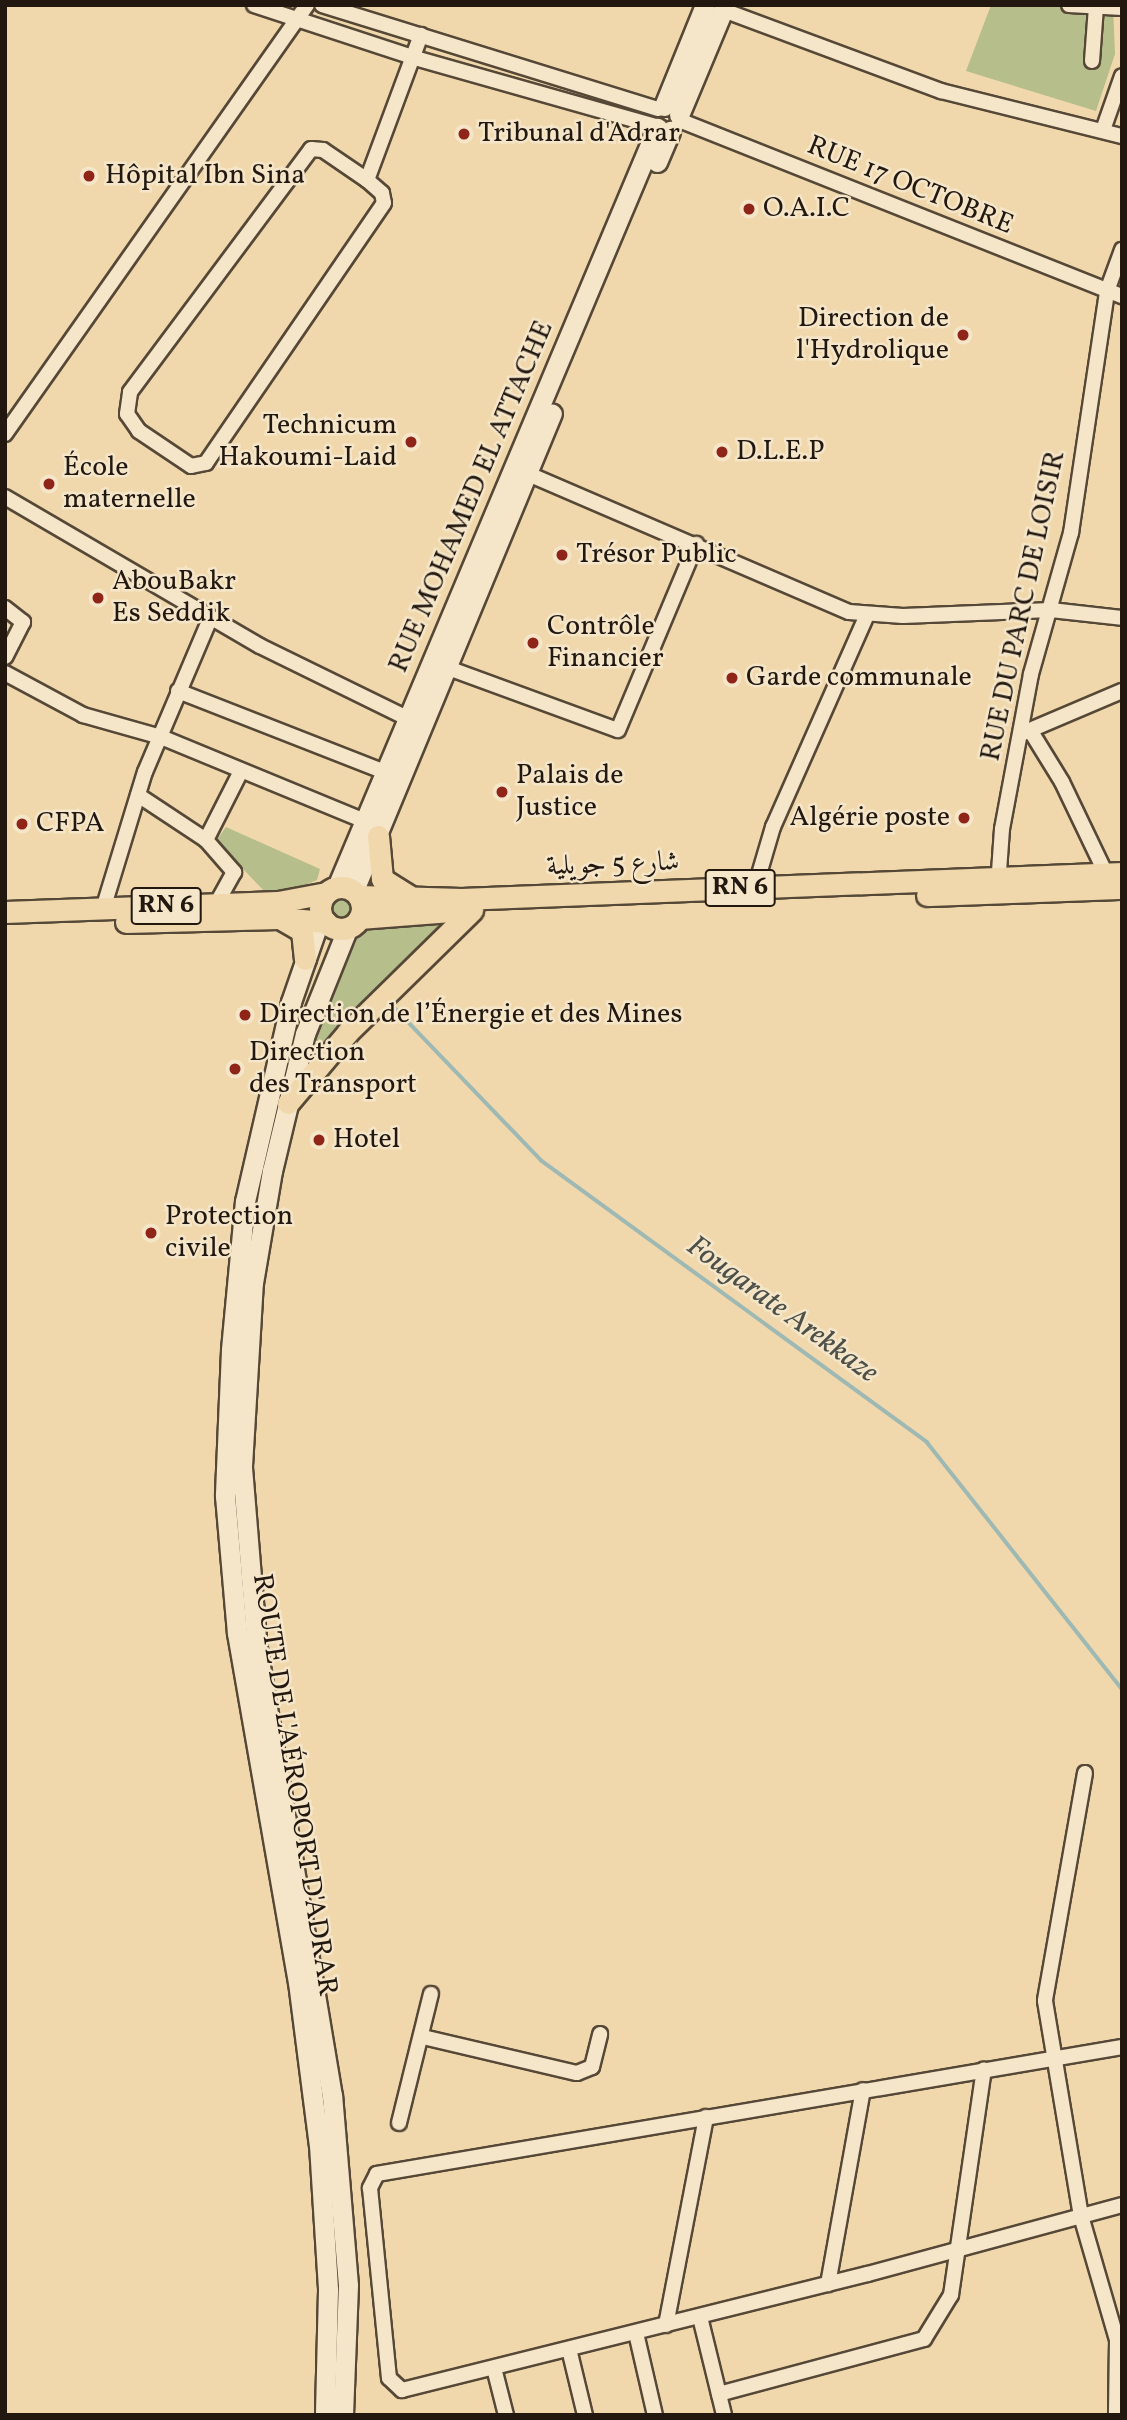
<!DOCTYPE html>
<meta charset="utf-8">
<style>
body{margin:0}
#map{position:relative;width:1127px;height:2420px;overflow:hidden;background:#f0d8ac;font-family:Vollkorn,Amiri,serif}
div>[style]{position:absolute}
.green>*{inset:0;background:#b6bf8c}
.round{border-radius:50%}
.stream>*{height:3.5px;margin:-1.75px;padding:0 1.75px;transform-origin:1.75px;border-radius:1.75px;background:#9eb8b4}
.roads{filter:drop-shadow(2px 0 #564837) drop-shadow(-2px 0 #564837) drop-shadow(0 2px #564837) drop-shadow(0 -2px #564837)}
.street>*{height:14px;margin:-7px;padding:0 7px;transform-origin:7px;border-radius:7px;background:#f5e6c9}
.secondary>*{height:19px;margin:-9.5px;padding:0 9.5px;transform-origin:9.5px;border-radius:9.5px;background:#f5e6c9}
.primary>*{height:21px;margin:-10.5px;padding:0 10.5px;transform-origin:10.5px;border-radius:10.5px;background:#f0d8ac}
.primary>.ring{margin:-10.5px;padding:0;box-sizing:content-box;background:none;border:21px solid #f0d8ac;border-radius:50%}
.dots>*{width:19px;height:19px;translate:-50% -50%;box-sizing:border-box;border:4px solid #f5e6c9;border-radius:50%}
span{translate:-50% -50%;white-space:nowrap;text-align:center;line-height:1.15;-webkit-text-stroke:5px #f5e6c9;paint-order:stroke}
.shield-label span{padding:2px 5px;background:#f5e6c9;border:2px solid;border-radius:5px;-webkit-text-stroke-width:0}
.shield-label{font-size:26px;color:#221810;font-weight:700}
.poi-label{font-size:28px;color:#221810}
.left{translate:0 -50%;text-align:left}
.right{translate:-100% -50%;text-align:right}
.street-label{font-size:28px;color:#221810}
.water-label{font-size:30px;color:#4d5049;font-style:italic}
.frame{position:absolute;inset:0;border:7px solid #221810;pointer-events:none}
</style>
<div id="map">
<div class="green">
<i style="clip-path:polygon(991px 5px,1113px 5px,1115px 54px,1096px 111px,966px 71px)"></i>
<i style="clip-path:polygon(226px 827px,320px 869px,317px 880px,293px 890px,266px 893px,216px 841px)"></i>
<i class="round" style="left:329px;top:896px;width:24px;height:24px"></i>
<i style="clip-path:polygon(459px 916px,384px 979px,296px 1087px,341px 961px,363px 930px,390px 922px)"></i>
</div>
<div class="stream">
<i style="left:390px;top:1003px;width:219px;rotate:46.1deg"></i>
<i style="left:542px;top:1161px;width:477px;rotate:36.1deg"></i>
<i style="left:927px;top:1442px;width:315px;rotate:51.7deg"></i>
</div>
<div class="roads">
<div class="street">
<i style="left:254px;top:5px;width:169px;rotate:18.2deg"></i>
<i style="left:415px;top:58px;width:249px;rotate:15.8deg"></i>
<i style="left:322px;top:5px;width:352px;rotate:17.2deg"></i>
<i style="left:1069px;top:5px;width:53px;rotate:3.2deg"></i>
<i style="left:723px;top:10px;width:233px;rotate:20.4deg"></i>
<i style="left:941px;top:91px;width:187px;rotate:14deg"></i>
<i style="left:1092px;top:61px;width:54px;rotate:-85.8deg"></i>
<i style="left:679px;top:120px;width:477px;rotate:21.7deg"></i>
<i style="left:1103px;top:130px;width:57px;rotate:-70.6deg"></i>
<i style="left:311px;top:149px;width:12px;rotate:5deg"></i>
<i style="left:323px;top:150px;width:53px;rotate:34.3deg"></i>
<i style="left:367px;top:180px;width:20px;rotate:41deg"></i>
<i style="left:382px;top:193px;width:10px;rotate:79deg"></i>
<i style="left:384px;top:203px;width:315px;rotate:124.4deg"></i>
<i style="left:206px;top:463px;width:15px;rotate:169deg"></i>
<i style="left:191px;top:466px;width:63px;rotate:-146.1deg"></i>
<i style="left:139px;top:431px;width:21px;rotate:-125deg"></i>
<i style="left:127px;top:414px;width:22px;rotate:-82deg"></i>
<i style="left:130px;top:392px;width:303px;rotate:-53.3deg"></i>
<i style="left:367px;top:180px;width:155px;rotate:-69.6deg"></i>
<i style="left:5px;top:434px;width:525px;rotate:-54.86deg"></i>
<i style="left:519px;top:470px;width:359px;rotate:23.3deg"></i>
<i style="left:849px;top:612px;width:54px;rotate:4.2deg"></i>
<i style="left:903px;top:616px;width:148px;rotate:-2.3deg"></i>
<i style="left:1051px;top:610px;width:71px;rotate:6.4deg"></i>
<i style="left:5px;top:497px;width:295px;rotate:30.3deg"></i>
<i style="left:260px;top:646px;width:173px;rotate:26.1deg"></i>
<i style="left:5px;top:608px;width:23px;rotate:38deg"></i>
<i style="left:23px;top:622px;width:39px;rotate:117deg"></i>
<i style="left:440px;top:665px;width:189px;rotate:20.1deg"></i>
<i style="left:618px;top:730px;width:202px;rotate:-67.2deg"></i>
<i style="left:5px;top:673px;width:89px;rotate:28.3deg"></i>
<i style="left:83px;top:715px;width:81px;rotate:15.8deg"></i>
<i style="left:161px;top:737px;width:223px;rotate:22.4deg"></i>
<i style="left:178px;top:691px;width:225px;rotate:21.4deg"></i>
<i style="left:1030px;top:730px;width:61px;rotate:58.4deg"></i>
<i style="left:1062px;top:782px;width:102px;rotate:64.4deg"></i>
<i style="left:1023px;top:733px;width:108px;rotate:-23deg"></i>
<i style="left:138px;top:795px;width:82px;rotate:33.5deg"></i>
<i style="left:206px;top:840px;width:43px;rotate:48.8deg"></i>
<i style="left:234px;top:872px;width:37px;rotate:119deg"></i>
<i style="left:206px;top:840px;width:75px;rotate:-63.1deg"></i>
<i style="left:998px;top:886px;width:57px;rotate:-86deg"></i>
<i style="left:1002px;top:829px;width:158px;rotate:-79.4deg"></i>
<i style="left:1031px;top:674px;width:147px;rotate:-74.2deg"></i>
<i style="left:1071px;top:533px;width:245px;rotate:-81.5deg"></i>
<i style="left:1107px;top:291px;width:44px;rotate:-69.9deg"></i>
<i style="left:755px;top:888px;width:64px;rotate:-73.6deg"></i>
<i style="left:773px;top:827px;width:232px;rotate:-66.1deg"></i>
<i style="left:103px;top:909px;width:143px;rotate:-73deg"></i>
<i style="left:145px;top:772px;width:166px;rotate:-67deg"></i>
<i style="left:1085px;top:1773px;width:231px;rotate:100deg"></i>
<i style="left:1045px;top:2001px;width:218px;rotate:80.5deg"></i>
<i style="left:1081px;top:2216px;width:129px;rotate:73.8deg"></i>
<i style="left:1117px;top:2340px;width:75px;rotate:90.8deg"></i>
<i style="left:423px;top:2037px;width:158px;rotate:13.2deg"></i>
<i style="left:577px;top:2073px;width:16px;rotate:-22deg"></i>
<i style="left:592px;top:2067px;width:34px;rotate:-76deg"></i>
<i style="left:1122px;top:2047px;width:756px;rotate:170.33deg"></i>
<i style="left:377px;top:2174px;width:16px;rotate:117deg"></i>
<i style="left:370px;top:2188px;width:191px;rotate:84.3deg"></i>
<i style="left:389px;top:2378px;width:18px;rotate:43deg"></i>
<i style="left:402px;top:2390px;width:480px;rotate:-14deg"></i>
<i style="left:868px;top:2274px;width:263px;rotate:-15.2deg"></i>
<i style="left:399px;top:2123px;width:133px;rotate:-76.1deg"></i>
<i style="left:828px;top:2284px;width:197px;rotate:-79.8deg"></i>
<i style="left:700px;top:2317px;width:101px;rotate:76.2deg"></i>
<i style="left:666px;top:2325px;width:212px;rotate:-79.1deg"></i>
<i style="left:636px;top:2333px;width:84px;rotate:77deg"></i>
<i style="left:569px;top:2349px;width:68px;rotate:76.4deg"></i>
<i style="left:494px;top:2368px;width:49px;rotate:75.7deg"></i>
<i style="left:719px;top:2394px;width:212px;rotate:-15deg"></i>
<i style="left:924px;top:2339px;width:52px;rotate:-58.5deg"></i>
<i style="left:951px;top:2295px;width:228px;rotate:-81.7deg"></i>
</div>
<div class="secondary">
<i style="left:664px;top:106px;width:109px;rotate:-67.9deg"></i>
<i style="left:679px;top:115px;width:119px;rotate:-67.3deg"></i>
<i style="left:657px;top:162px;width:34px;rotate:-67deg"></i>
<i style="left:337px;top:887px;width:824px;rotate:-67.14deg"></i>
<i style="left:354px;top:890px;width:516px;rotate:-67.46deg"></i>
<i style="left:319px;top:921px;width:86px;rotate:109.1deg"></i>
<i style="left:291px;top:1002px;width:204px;rotate:103deg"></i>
<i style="left:245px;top:1201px;width:150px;rotate:95.4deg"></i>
<i style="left:231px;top:1350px;width:146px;rotate:92.4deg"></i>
<i style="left:225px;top:1496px;width:138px;rotate:85deg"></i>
<i style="left:237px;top:1633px;width:354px;rotate:80.1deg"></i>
<i style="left:298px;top:1982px;width:164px;rotate:82.7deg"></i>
<i style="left:319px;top:2145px;width:145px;rotate:86.4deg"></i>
<i style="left:328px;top:2290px;width:125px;rotate:91.4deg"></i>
<i style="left:343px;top:2415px;width:130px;rotate:-87.8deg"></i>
<i style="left:348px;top:2285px;width:190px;rotate:-94.8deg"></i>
<i style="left:332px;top:2096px;width:452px;rotate:-99.5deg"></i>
<i style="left:257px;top:1650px;width:185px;rotate:-94.7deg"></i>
<i style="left:242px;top:1466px;width:183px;rotate:-86.6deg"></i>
<i style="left:253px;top:1283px;width:114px;rotate:-80.4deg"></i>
<i style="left:272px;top:1171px;width:141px;rotate:-76.5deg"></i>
<i style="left:305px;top:1034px;width:115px;rotate:-68.1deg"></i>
</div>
<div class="primary">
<i style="left:378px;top:836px;width:43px;rotate:84.7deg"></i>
<i style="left:382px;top:879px;width:31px;rotate:32deg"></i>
<i class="ring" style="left:320px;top:887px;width:21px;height:21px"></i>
<i style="left:927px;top:895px;width:195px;rotate:-2.1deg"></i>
<i style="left:359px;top:896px;width:102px;rotate:1.7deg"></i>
<i style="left:461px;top:899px;width:662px;rotate:-2.25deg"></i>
<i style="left:5px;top:912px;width:273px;rotate:-2.1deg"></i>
<i style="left:278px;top:902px;width:49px;rotate:-10.6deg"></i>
<i style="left:359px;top:918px;width:92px;rotate:-4.4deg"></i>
<i style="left:283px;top:920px;width:22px;rotate:30deg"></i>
<i style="left:302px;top:931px;width:28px;rotate:84deg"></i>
<i style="left:126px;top:922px;width:152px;rotate:-1.5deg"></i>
<i style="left:278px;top:918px;width:48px;rotate:4.8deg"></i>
<i style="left:288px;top:1103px;width:93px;rotate:-49.8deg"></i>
<i style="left:348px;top:1032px;width:174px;rotate:-44.5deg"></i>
</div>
</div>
<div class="dots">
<i style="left:464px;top:134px;background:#8f2418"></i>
<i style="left:89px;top:176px;background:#8f2418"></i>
<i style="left:749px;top:209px;background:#8f2418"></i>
<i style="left:963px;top:335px;background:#8f2418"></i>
<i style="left:411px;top:442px;background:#8f2418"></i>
<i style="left:722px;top:452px;background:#8f2418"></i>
<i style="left:49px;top:484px;background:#8f2418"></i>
<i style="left:562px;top:555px;background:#8f2418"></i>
<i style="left:98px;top:598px;background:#8f2418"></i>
<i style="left:533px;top:643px;background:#8f2418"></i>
<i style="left:732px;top:678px;background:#8f2418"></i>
<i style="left:502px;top:792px;background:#8f2418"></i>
<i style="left:964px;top:818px;background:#8f2418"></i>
<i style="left:22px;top:824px;background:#8f2418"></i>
<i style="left:245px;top:1015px;background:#8f2418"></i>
<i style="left:235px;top:1069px;background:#8f2418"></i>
<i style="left:319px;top:1140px;background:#8f2418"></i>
<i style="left:151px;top:1233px;background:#8f2418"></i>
</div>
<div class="shield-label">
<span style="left:740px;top:888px">RN 6</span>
<span style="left:166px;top:906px">RN 6</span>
</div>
<div class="poi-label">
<span class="left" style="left:478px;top:134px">Tribunal d'Adrar</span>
<span class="left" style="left:105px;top:176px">Hôpital Ibn Sina</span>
<span class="left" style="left:763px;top:209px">O.A.I.C</span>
<span class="right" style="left:949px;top:335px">Direction de<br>l'Hydrolique</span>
<span class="right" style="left:397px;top:442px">Technicum<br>Hakoumi-Laid</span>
<span class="left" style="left:736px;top:452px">D.L.E.P</span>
<span class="left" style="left:63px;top:484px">École<br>maternelle</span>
<span class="left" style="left:576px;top:555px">Trésor Public</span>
<span class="left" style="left:112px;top:598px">AbouBakr<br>Es Seddik</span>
<span class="left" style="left:547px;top:643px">Contrôle<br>Financier</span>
<span class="left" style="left:746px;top:678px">Garde communale</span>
<span class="left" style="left:516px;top:792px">Palais de<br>Justice</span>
<span class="right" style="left:950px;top:818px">Algérie poste</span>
<span class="left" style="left:36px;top:824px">CFPA</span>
<span class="left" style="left:259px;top:1015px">Direction de l’Énergie et des Mines</span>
<span class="left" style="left:249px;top:1069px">Direction<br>des Transport</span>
<span class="left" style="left:333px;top:1140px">Hotel</span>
<span class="left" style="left:165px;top:1233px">Protection<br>civile</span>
</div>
<div class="street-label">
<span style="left:910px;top:186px;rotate:22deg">RUE 17 OCTOBRE</span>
<span style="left:472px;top:497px;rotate:-67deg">RUE MOHAMED EL ATTACHE</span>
<span style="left:1024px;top:606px;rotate:-78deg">RUE DU PARC DE LOISIR</span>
<span style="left:613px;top:865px;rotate:-2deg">شارع 5 جويلية</span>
<span style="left:294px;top:1785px;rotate:81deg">ROUTE DE L'AÉROPORT D'ADRAR</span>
</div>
<div class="water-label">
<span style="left:782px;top:1310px;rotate:36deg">Fougarate Arekkaze</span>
</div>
<div class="frame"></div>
</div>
